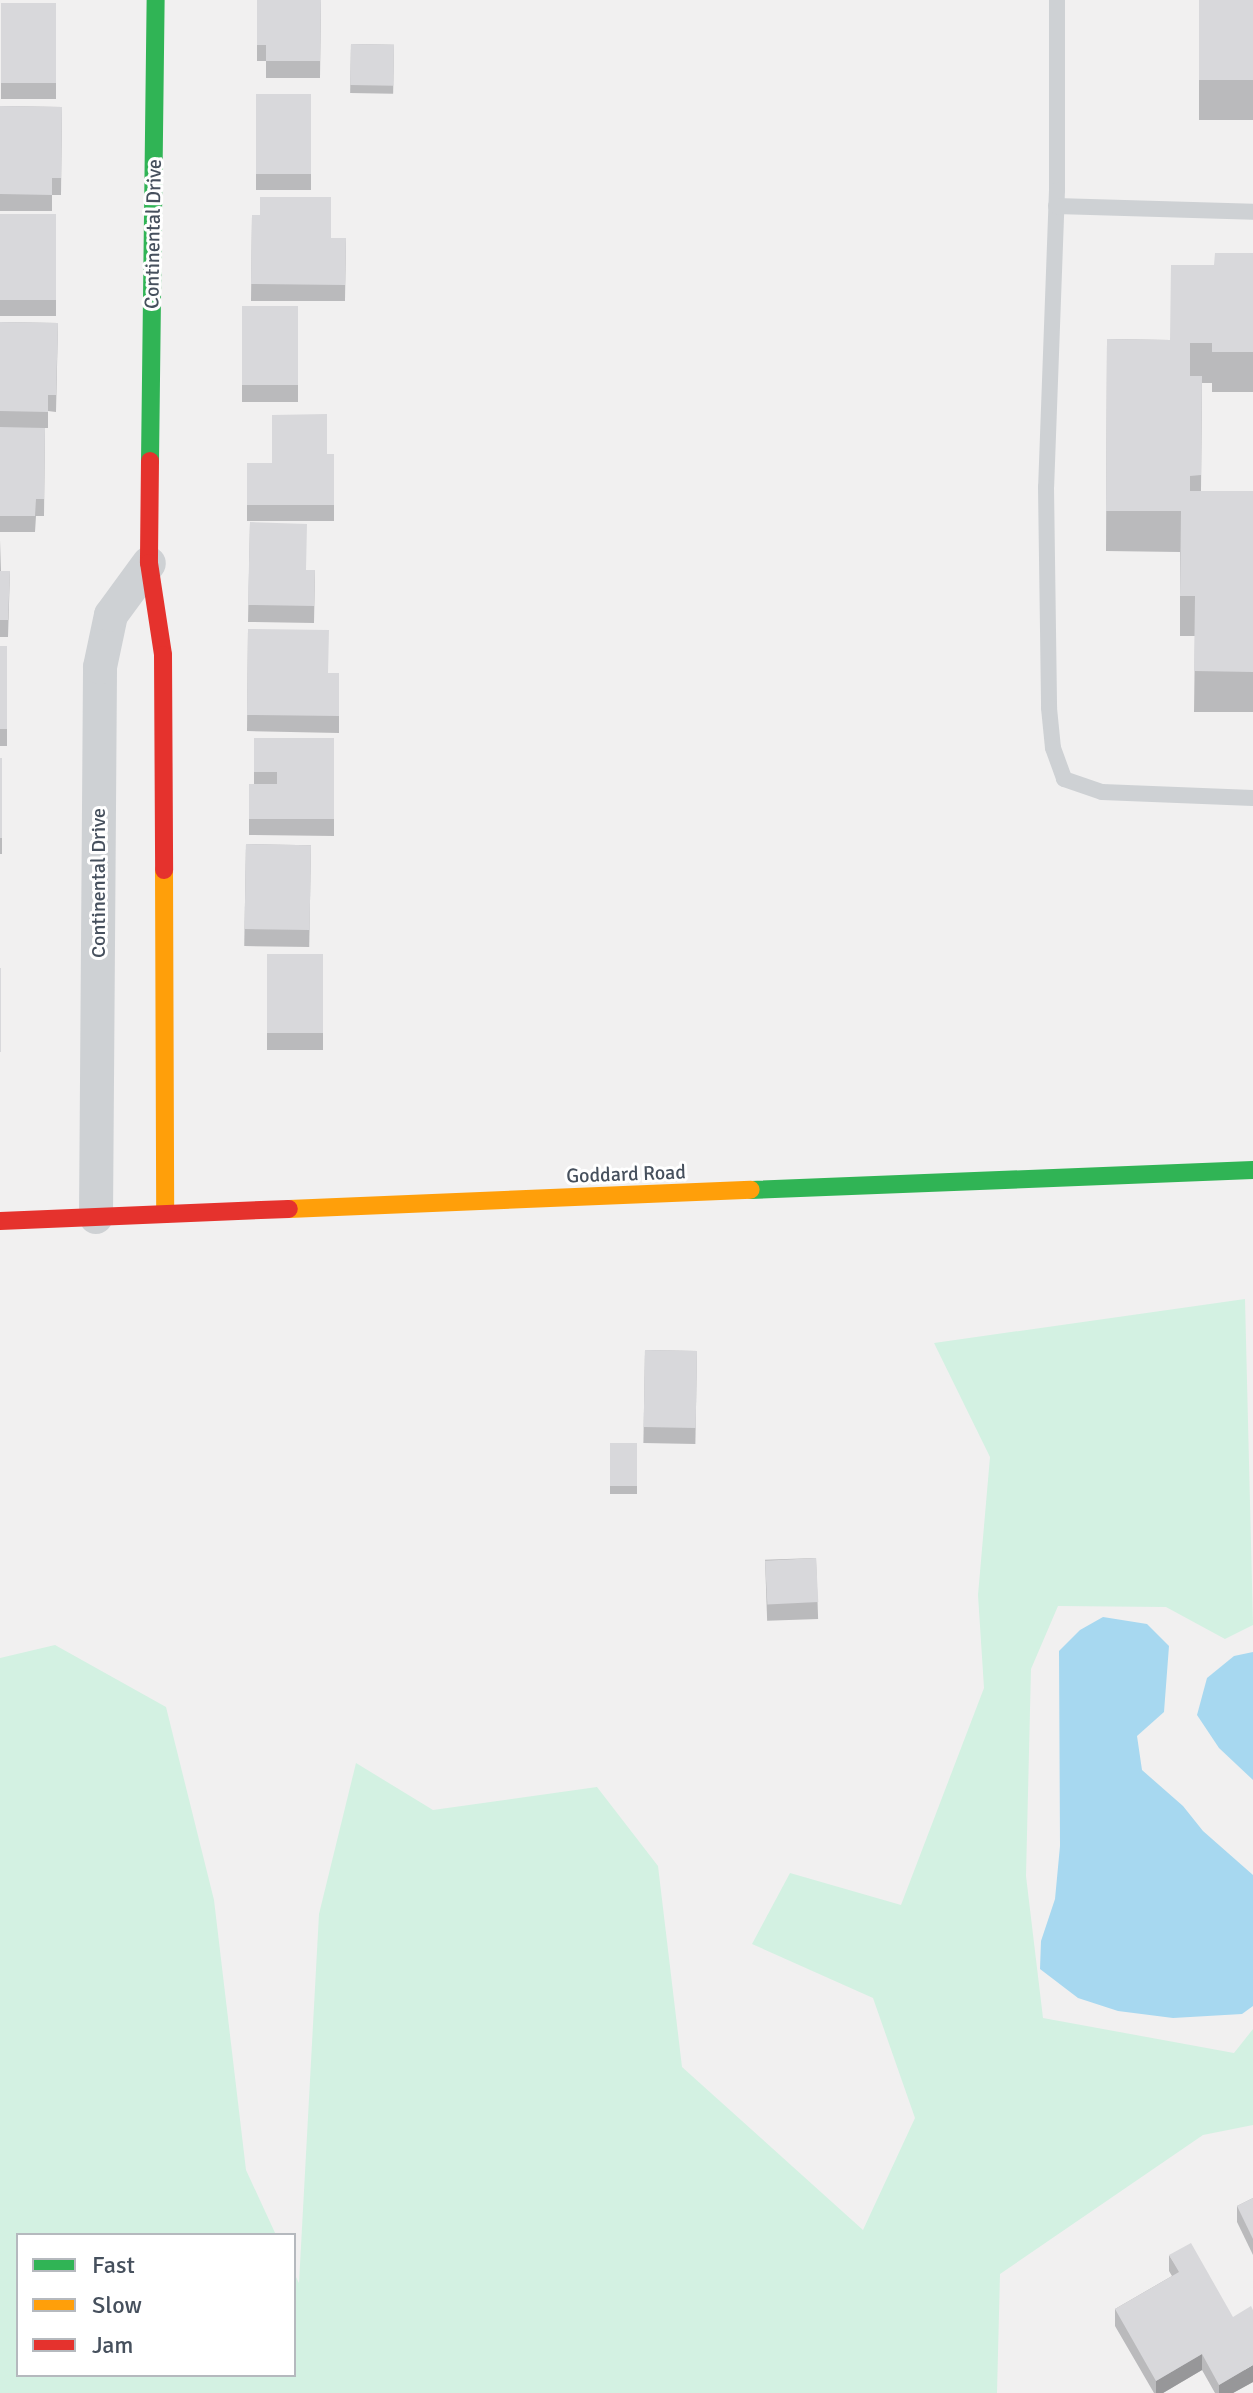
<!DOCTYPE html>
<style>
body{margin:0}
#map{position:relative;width:1253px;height:2393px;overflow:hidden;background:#f1f0f0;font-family:Signika,sans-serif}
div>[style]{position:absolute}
.green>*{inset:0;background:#d3f1e2}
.water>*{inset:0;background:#a7d8f0}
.lane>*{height:16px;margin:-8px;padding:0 8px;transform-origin:8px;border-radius:8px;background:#ced1d4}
.street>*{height:34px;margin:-17px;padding:0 17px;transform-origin:17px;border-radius:17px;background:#ced1d4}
.fast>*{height:18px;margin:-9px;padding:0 9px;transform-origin:9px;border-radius:9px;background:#30b455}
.slow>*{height:18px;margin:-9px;padding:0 9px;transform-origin:9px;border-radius:9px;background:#ff9f0a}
.jam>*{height:18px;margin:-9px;padding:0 9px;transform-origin:9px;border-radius:9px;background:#e5322d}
.wall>*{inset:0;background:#bababc;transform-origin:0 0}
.shaded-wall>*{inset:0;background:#979799}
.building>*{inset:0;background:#d8d8db;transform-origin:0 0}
span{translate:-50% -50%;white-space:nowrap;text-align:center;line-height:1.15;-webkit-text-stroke:6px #fff;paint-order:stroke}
.street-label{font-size:20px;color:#46505d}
.legend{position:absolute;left:16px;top:2233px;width:280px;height:144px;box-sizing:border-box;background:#fff;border:2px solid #b5b9be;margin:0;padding:10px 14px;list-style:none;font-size:24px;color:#46505d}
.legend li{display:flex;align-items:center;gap:16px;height:40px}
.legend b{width:40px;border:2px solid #b5b9be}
</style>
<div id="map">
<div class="green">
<i style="clip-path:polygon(1245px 1299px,1253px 1625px,1225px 1639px,1166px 1607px,1058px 1606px,1031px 1669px,1026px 1876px,1043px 2018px,1234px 2053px,1253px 2029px,1253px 2125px,1203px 2135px,1000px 2274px,997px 2393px,0 2393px,0 1658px,55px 1645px,166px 1707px,214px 1900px,246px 2170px,276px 2235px,18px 2235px,18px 2375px,294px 2375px,294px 2273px,299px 2283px,319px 1914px,356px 1763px,433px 1810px,597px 1787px,658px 1866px,682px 2067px,863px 2230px,915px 2118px,873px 1998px,752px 1944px,790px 1873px,901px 1905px,984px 1688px,978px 1595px,990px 1457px,934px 1343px)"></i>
</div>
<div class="water">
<i style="clip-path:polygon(1103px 1617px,1147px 1624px,1169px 1646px,1164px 1712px,1137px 1736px,1142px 1770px,1183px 1806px,1203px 1831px,1253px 1875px,1253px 2006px,1242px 2014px,1173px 2018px,1118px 2011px,1078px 1998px,1040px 1969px,1041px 1941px,1055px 1899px,1060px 1846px,1059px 1651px,1080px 1630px)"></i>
<i style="clip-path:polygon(1253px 1652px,1253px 1780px,1219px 1748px,1197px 1715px,1207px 1678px,1234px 1656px)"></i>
</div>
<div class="lane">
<i style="left:1057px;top:0;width:190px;rotate:90deg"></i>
<i style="left:1057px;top:190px;width:297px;rotate:92.1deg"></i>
<i style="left:1046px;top:487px;width:221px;rotate:89.2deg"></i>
<i style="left:1049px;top:708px;width:40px;rotate:84.3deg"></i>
<i style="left:1053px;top:748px;width:33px;rotate:70deg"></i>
<i style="left:1064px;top:779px;width:40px;rotate:18.9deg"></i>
<i style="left:1102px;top:792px;width:151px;rotate:2.3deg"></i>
<i style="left:1056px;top:206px;width:197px;rotate:1.7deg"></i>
</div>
<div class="street">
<i style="left:96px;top:1217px;width:550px;rotate:-89.58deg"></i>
<i style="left:100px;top:667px;width:53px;rotate:-78.1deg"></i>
<i style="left:111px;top:615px;width:64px;rotate:-53.8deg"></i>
</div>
<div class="fast">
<i style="left:150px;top:461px;width:461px;rotate:-89.3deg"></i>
<i style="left:751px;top:1190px;width:502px;rotate:-2.28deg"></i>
</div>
<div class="slow">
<i style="left:164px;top:870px;width:344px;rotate:89.8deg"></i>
<i style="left:289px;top:1209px;width:462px;rotate:-2.4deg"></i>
</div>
<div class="jam">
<i style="left:150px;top:461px;width:102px;rotate:90.6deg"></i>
<i style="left:149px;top:563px;width:93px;rotate:81.3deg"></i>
<i style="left:163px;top:655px;width:215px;rotate:89.7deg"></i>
<i style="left:0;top:1221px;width:289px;rotate:-2.4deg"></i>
</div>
<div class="wall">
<i style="clip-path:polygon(257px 0,321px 0,320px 78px,266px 78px,266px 61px,257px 61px)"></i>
<i style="left:1199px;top:0;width:54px;height:120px"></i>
<i style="left:1px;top:3px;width:55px;height:96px"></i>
<i style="left:351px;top:44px;width:43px;height:49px;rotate:1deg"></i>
<i style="left:256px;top:94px;width:55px;height:96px"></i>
<i style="clip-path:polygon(0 106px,62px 107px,61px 195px,52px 195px,52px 211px,0 211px)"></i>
<i style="left:0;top:214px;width:56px;height:102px"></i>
<i style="clip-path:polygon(252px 215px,331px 238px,346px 238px,345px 301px,251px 301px)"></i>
<i style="clip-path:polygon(1253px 253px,1253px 392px,1212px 392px,1212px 383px,1202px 383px,1201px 491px,1253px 491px,1253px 712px,1194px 712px,1195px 636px,1180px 636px,1180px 552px,1106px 551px,1107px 339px,1170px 340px,1214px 265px)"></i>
<i style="left:242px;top:306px;width:56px;height:96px"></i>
<i style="clip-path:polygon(0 322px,58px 323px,56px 412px,48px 411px,48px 428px,45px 428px,44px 516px,36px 516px,35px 532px,0 532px)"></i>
<i style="clip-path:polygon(327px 454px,334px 454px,334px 521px,247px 521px,247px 463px,272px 463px)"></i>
<i style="clip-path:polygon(250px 522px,306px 570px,315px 570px,314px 623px,248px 622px)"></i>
<i style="clip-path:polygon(0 540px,1px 571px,10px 571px,8px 637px,0 637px)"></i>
<i style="clip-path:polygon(248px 629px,328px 673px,339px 673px,339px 733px,247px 731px)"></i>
<i style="left:0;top:646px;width:7px;height:100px"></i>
<i style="clip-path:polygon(254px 738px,334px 738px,334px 836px,249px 835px,249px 784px,254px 784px)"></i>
<i style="left:0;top:758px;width:2px;height:96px"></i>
<i style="left:246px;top:844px;width:65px;height:102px;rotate:1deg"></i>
<i style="left:267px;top:954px;width:56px;height:96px"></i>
<i style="left:645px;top:1350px;width:52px;height:93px;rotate:1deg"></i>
<i style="left:610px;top:1443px;width:27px;height:51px"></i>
<i style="left:816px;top:1558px;width:61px;height:51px;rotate:88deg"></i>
<i style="clip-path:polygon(1253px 2198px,1253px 2255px,1237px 2222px,1237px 2206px)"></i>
<i style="clip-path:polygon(1169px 2255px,1253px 2382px,1233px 2393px,1215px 2393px,1202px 2370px,1163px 2393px,1154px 2393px,1115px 2326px,1115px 2309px,1172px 2276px,1169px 2271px)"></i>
</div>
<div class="shaded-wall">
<i style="clip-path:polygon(1202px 2354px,1202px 2370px,1163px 2393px,1156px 2393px,1156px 2381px)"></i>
<i style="clip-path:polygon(1253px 2365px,1253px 2382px,1233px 2393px,1219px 2393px,1219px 2385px)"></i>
</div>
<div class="building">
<i style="clip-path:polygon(257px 0,321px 0,320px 61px,266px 61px,266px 45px,257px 45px)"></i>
<i style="left:1199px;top:0;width:54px;height:80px"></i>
<i style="left:1px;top:3px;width:55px;height:80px"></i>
<i style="left:351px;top:44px;width:43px;height:41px;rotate:1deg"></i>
<i style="left:256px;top:94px;width:55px;height:80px"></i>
<i style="clip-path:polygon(0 106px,62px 107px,61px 178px,52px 178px,52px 195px,0 194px)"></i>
<i style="clip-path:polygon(260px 197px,331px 197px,331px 238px,346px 238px,345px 285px,251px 284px,252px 215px,260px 215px)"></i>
<i style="left:0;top:214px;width:56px;height:86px"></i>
<i style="clip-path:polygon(1215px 253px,1253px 253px,1253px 352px,1212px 352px,1212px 343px,1190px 343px,1190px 376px,1202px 376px,1201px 475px,1190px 476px,1190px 491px,1253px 491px,1253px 672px,1194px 671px,1195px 596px,1180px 596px,1181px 511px,1106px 511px,1107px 339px,1170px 340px,1171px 265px,1214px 265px)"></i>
<i style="left:242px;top:306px;width:56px;height:79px"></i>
<i style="clip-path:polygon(0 322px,58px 323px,56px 395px,48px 395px,48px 412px,0 411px)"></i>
<i style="clip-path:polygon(327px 414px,327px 454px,334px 454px,334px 505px,247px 505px,247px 463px,272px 463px,272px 415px)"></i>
<i style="clip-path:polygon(0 427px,45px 428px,44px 499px,36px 499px,35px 516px,0 516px)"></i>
<i style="clip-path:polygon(250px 522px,307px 524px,306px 570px,315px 570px,314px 606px,248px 605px)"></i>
<i style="clip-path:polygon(0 540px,0 571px,10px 571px,8px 620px,0 620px)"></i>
<i style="clip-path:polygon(248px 629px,329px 630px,328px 673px,339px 673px,339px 716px,247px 715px)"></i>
<i style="left:0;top:646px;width:7px;height:83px"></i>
<i style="clip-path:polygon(254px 738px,334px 738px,334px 819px,249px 819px,249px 784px,277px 784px,277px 772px,254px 772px)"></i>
<i style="left:0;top:758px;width:2px;height:80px"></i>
<i style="left:246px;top:844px;width:65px;height:85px;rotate:1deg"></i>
<i style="left:267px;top:954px;width:56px;height:79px"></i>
<i style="left:0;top:968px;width:1px;height:84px"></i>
<i style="left:645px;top:1350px;width:52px;height:77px;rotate:1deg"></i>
<i style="left:610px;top:1443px;width:27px;height:43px"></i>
<i style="left:816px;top:1558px;width:44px;height:51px;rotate:87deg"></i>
<i style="clip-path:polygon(1253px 2198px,1253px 2239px,1237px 2206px)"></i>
<i style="clip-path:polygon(1191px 2243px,1233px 2317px,1251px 2306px,1253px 2310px,1253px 2365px,1219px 2385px,1202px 2354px,1156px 2381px,1115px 2309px,1179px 2272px,1169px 2255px)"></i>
</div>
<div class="street-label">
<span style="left:153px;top:234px;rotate:-89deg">Continental Drive</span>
<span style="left:98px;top:883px;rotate:-90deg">Continental Drive</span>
<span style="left:626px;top:1174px;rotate:-2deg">Goddard Road</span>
</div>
<ul class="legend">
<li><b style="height:10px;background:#30b455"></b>Fast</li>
<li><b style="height:10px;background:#ff9f0a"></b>Slow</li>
<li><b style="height:10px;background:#e5322d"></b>Jam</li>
</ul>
</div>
